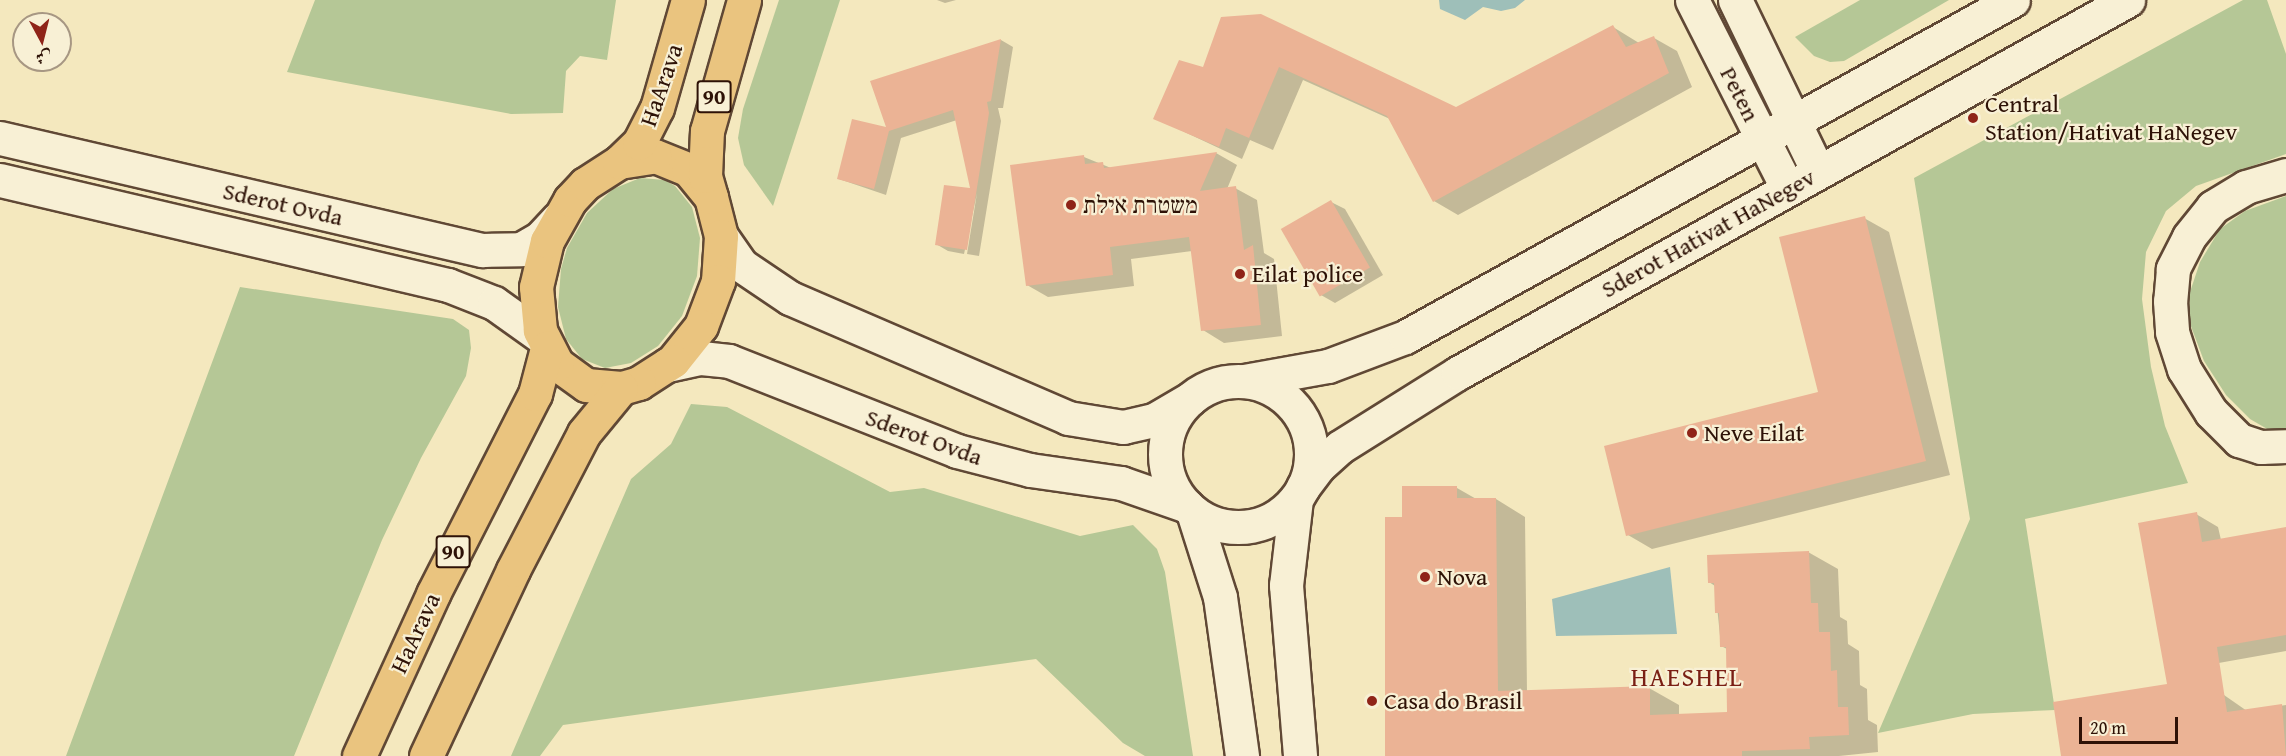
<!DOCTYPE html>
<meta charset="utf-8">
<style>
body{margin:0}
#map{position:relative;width:2286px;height:756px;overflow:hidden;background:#f4e8be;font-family:"Gentium Book Plus",Amiri,"Frank Ruhl Libre",serif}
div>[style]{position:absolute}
.green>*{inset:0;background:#b5c796}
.water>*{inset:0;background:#9ebfb9}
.shadow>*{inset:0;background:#0003}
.building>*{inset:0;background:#ebb395;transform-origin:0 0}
.roads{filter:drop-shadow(2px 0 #604835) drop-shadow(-2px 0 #604835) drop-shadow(0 2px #604835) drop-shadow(0 -2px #604835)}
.street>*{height:33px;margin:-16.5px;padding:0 16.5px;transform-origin:16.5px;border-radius:16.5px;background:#f8f0d5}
.secondary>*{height:33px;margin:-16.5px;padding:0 16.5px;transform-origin:16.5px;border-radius:16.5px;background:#f8f0d5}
.secondary>.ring{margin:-16.5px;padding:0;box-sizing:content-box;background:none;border:33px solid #f8f0d5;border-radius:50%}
.highway>*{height:33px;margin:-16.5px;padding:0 16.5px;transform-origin:16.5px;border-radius:16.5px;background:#eac47f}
.dots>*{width:16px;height:16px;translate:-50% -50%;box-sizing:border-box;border:3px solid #f8f0d5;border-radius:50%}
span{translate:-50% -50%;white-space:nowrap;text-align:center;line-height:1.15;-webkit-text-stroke:4.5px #f8f0d5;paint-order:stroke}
.shield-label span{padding:2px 4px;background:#f8f0d5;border:2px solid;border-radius:4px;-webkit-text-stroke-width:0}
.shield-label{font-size:22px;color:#2e1207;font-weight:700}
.street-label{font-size:24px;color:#2e1207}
.poi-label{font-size:24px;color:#2e1207}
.left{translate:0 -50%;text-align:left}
.neighbourhood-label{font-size:26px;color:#7a1f14;letter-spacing:1.5px}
.north{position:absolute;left:12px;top:12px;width:60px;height:60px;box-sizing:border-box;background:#f8f0d5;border:2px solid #a79783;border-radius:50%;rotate:173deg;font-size:16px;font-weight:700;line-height:24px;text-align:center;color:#2e1207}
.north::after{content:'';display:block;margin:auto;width:21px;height:27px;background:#8f2418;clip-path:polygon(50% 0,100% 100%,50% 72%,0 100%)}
.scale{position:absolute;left:2079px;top:717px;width:99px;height:27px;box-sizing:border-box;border:3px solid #2e1207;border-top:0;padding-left:8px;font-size:18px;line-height:21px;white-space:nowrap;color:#2e1207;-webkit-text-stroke:4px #f8f0d5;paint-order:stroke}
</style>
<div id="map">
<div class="green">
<i style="clip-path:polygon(315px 0,616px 0,607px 60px,580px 56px,566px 71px,563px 113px,511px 114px,287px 72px)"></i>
<i style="clip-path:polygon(779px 0,840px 0,773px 206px,744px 165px,738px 138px,743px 109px)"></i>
<i style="clip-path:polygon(1860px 0,1949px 0,1844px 61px,1830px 62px,1814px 56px,1795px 37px)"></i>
<i style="clip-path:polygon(2243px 0,2267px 0,2286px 54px,2286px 154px,2196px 186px,2166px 211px,2146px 252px,2142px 299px,2151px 367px,2165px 426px,2188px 483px,2025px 519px,2055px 710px,1973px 714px,1878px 733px,1970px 519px,1914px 178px)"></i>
<i style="clip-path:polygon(640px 178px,665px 180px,675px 186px,692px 207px,700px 238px,697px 276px,682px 316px,658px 346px,631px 363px,605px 368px,582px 359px,566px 339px,558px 307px,561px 269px,567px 248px,587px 213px,613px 189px)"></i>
<i style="clip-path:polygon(2286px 196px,2286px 429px,2269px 430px,2250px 419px,2226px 395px,2204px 361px,2189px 321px,2190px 292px,2200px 262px,2220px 229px,2245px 211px)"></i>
<i style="clip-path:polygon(240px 287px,453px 319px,469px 330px,471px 348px,466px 376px,421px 458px,382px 540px,294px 756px,66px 756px)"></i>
<i style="clip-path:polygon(691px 404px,727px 407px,890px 492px,924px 488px,1080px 536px,1133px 525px,1157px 549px,1165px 572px,1193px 756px,1145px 756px,1123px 743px,1036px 659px,563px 725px,540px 756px,511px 756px,631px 479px,671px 444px)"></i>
</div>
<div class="water">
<i style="clip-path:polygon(1439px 0,1525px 0,1515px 8px,1501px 11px,1483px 7px,1465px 20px,1440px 9px)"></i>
<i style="clip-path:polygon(1670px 567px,1677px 634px,1556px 636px,1552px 599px)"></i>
</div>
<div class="shadow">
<i style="clip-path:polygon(937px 0,956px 0,945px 3px)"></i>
<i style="clip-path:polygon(1222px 18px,1456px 109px,1613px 27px,1639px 43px,1654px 38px,1677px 51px,1692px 87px,1458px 215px,1434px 201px,1390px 119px,1303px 80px,1273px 150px,1250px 140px,1242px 159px,1155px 118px,1204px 69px)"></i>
<i style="clip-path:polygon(1001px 40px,1013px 47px,1003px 108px,998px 108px,1001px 121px,979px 256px,967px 254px,977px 193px,964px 254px,948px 251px,936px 244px,972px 190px,957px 120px,901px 138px,886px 195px,839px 179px,888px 130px,872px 82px)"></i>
<i style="clip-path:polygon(1216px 153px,1237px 165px,1227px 189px,1235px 188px,1257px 200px,1264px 253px,1274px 259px,1282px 336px,1224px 343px,1203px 330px,1192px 251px,1131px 259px,1134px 286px,1048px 297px,1027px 285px,1084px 157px,1111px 168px)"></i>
<i style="clip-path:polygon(1331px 202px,1345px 209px,1383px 275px,1335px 303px,1321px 295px)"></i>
<i style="clip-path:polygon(1864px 218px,1889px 232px,1950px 475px,1652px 549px,1628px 535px,1820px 393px)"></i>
<i style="clip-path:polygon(1457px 488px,1478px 500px,1496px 499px,1525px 517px,1527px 692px,1649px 688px,1679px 705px,1679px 715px,1728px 714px,1727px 649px,1721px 646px,1715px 586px,1709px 582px,1808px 552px,1838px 569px,1840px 617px,1847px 621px,1848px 644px,1859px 651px,1860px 685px,1867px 689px,1868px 720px,1877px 725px,1878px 752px,1839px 756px,1386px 756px,1403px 518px)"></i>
<i style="clip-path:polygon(2196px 514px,2218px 527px,2221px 540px,2286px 529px,2286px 651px,2185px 669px)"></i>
<i style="clip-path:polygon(2224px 695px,2247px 711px,2286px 705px,2286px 756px,2063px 756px)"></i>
</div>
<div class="building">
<i style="clip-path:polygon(1261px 14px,1456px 107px,1613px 25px,1626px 47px,1654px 36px,1669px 73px,1433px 202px,1387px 116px,1279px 67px,1249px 138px,1226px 128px,1219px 147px,1153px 119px,1179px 60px,1203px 67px,1221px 17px)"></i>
<i style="clip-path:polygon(1001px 39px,991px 101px,987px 102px,989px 113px,967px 250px,935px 245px,944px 185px,970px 188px,953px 110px,889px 131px,874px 189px,837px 179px,852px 119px,886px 127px,870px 81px)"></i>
<i style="clip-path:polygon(1217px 152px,1200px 191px,1236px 186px,1244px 250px,1253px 245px,1261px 325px,1201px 331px,1189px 237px,1110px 247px,1113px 275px,1026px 286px,1010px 165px,1084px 155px,1085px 164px,1103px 162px,1104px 168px)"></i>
<i style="left:1331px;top:200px;width:78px;height:58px;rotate:60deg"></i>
<i style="clip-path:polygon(1865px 216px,1926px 461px,1626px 536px,1604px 446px,1818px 392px,1779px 237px)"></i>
<i style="clip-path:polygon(1402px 486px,1457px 486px,1457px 498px,1496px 498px,1498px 691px,1650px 686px,1650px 715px,1727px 712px,1726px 647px,1720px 647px,1719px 613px,1715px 613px,1714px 583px,1708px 583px,1707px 555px,1809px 551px,1811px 603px,1818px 603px,1819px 632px,1830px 632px,1831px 671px,1837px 670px,1838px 707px,1848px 707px,1849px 735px,1809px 737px,1810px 749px,1742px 751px,1742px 756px,1385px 756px,1385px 517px,1402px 517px)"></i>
<i style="clip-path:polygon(2197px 512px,2202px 542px,2286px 527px,2286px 635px,2217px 647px,2227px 712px,2282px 704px,2286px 756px,2061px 756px,2053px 702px,2167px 684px,2138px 523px)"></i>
</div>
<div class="roads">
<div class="street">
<i style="left:1692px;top:0;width:212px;rotate:63.1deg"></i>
<i style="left:1735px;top:0;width:191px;rotate:64.2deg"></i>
<i style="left:2286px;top:175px;width:42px;rotate:163.3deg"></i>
<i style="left:2246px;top:187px;width:39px;rotate:149deg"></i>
<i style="left:2213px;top:207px;width:38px;rotate:129deg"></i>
<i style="left:2189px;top:237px;width:36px;rotate:117deg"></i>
<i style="left:2173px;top:269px;width:32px;rotate:95deg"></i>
<i style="left:2170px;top:301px;width:31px;rotate:86deg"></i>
<i style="left:2172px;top:332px;width:39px;rotate:72deg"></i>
<i style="left:2184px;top:369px;width:51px;rotate:57.9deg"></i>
<i style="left:2211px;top:412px;width:40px;rotate:45deg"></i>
<i style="left:2239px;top:440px;width:23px;rotate:18deg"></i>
<i style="left:2261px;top:447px;width:25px;rotate:-2deg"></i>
</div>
<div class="secondary">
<i style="left:0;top:138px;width:495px;rotate:13.1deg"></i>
<i style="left:482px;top:250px;width:39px;rotate:-1deg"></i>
<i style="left:521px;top:249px;width:22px;rotate:-30deg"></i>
<i style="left:540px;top:238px;width:26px;rotate:-47deg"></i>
<i style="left:0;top:180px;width:460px;rotate:13.2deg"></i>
<i style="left:448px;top:285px;width:49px;rotate:21.4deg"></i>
<i style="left:494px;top:303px;width:60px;rotate:35.5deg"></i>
<i style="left:721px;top:236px;width:35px;rotate:55deg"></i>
<i style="left:741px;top:265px;width:59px;rotate:34deg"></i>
<i style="left:790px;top:298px;width:303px;rotate:23.3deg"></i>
<i style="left:1068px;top:418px;width:56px;rotate:9.3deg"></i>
<i style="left:1123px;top:427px;width:32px;rotate:-13deg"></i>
<i style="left:1154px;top:420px;width:42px;rotate:-30.3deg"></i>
<i style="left:667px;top:365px;width:35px;rotate:-12deg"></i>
<i style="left:701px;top:358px;width:28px;rotate:6deg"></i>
<i style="left:729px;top:361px;width:245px;rotate:21.5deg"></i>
<i style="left:957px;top:451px;width:75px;rotate:14.6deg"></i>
<i style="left:1030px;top:470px;width:92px;rotate:8.1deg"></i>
<i style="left:1121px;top:483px;width:70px;rotate:19.2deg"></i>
<i style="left:1244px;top:381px;width:85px;rotate:-10.1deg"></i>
<i style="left:1328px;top:366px;width:82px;rotate:-20.6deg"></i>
<i style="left:1405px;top:337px;width:695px;rotate:-29deg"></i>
<i class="ring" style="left:1165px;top:381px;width:113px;height:113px"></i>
<i style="left:1303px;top:487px;width:26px;rotate:-53deg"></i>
<i style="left:1319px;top:466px;width:28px;rotate:-42deg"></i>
<i style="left:1340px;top:447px;width:139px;rotate:-32.1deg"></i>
<i style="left:1458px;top:373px;width:767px;rotate:-29.11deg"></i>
<i style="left:1296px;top:499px;width:87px;rotate:96.6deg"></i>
<i style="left:1286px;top:585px;width:172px;rotate:85.3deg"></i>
<i style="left:1193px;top:512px;width:89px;rotate:72.4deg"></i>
<i style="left:1220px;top:597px;width:161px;rotate:82.1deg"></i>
</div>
<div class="highway">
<i style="left:655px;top:156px;width:35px;rotate:22deg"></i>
<i style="left:688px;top:169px;width:36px;rotate:51deg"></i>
<i style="left:711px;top:197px;width:40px;rotate:75.6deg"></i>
<i style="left:721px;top:236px;width:45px;rotate:93.8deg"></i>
<i style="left:718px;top:281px;width:48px;rotate:110.7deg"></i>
<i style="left:701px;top:326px;width:45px;rotate:128.7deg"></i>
<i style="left:673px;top:361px;width:40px;rotate:147.1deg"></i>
<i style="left:639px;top:383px;width:19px;rotate:164deg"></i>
<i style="left:621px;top:388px;width:35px;rotate:-175deg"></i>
<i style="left:586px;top:385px;width:36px;rotate:-144deg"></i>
<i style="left:557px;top:364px;width:38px;rotate:-117deg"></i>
<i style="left:540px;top:330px;width:43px;rotate:-95.3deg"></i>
<i style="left:536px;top:287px;width:47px;rotate:-76.6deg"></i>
<i style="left:547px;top:241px;width:47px;rotate:-60.7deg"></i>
<i style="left:570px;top:200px;width:22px;rotate:-47deg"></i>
<i style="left:585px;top:184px;width:40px;rotate:-32.9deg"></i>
<i style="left:619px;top:162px;width:36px;rotate:-9deg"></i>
<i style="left:619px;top:162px;width:28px;rotate:-44deg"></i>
<i style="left:639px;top:143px;width:39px;rotate:-63deg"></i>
<i style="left:657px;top:108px;width:112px;rotate:-74deg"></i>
<i style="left:711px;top:197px;width:22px;rotate:-106deg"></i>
<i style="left:705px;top:176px;width:45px;rotate:-87.5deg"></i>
<i style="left:707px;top:131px;width:136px;rotate:-74.2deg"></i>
<i style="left:359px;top:756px;width:178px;rotate:-65.4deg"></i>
<i style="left:433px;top:594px;width:225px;rotate:-63deg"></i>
<i style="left:535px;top:394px;width:48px;rotate:-75.4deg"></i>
<i style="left:426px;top:756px;width:205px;rotate:-64.9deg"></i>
<i style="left:513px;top:570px;width:154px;rotate:-62.6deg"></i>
<i style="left:584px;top:433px;width:58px;rotate:-50.6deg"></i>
</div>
</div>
<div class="dots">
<i style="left:1973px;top:118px;background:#8f2418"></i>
<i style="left:1071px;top:205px;background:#8f2418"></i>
<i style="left:1240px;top:274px;background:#8f2418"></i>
<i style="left:1692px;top:433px;background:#8f2418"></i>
<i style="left:1425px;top:577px;background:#8f2418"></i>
<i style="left:1372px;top:701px;background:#8f2418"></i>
</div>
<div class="shield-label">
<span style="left:714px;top:97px">90</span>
<span style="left:453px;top:552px">90</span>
</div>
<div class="street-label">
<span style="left:661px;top:85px;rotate:-71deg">HaArava</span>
<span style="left:1740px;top:94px;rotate:63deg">Peten</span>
<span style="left:283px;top:204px;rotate:13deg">Sderot Ovda</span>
<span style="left:1708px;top:233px;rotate:-29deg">Sderot Hativat HaNegev</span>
<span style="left:924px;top:437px;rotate:20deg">Sderot Ovda</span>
<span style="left:415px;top:633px;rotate:-65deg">HaArava</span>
</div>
<div class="poi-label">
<span class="left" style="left:1985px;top:118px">Central<br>Station/Hativat HaNegev</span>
<span class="left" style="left:1083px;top:205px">משטרת אילת</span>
<span class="left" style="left:1252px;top:274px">Eilat police</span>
<span class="left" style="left:1704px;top:433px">Neve Eilat</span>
<span class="left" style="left:1437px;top:577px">Nova</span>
<span class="left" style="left:1384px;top:701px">Casa do Brasil</span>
</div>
<div class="neighbourhood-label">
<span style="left:1687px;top:677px">HAESHEL</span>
</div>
<div class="north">ش</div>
<div class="scale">20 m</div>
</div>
